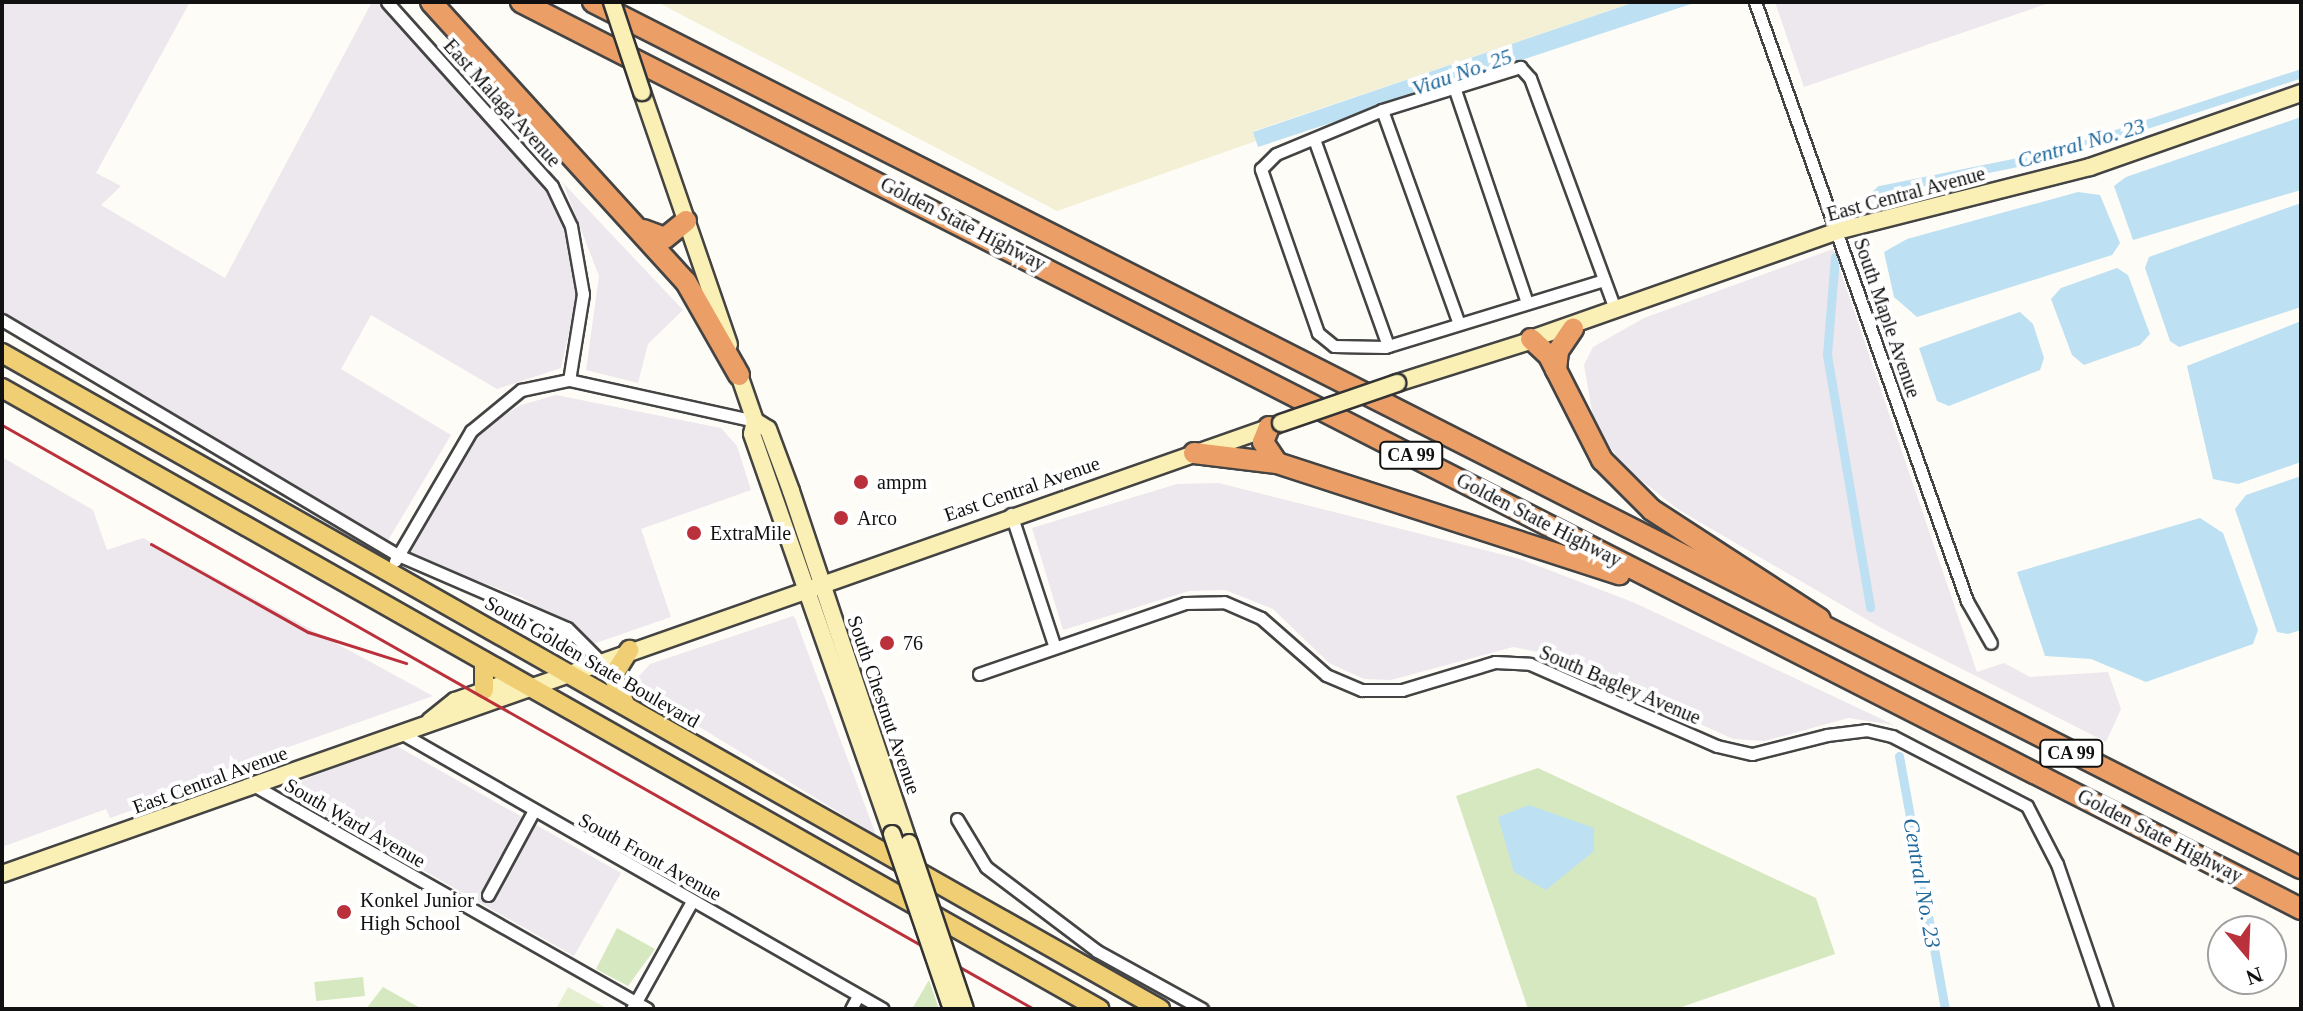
<!DOCTYPE html>
<style>
body{margin:0}
#map{position:relative;width:2303px;height:1011px;overflow:hidden;background:#fefcf6;font-family:"Times New Roman",serif}
div>[style]{position:absolute}
.industrial>*{inset:0;background:#ede7ee}
.farmland>*{inset:0;background:#f4f0d6}
.green>*{inset:0;background:#d6e8c0;transform-origin:0 0}
.pitch>*{inset:0;background:#e6f0d1}
.water>*{inset:0;background:#bde0f3}
.canal>*{height:9px;margin:-4.5px;padding:0 4.5px;transform-origin:4.5px;border-radius:4.5px;background:#bde0f3}
.roads{filter:drop-shadow(2px 0 #444) drop-shadow(-2px 0 #444) drop-shadow(0 2px #444) drop-shadow(0 -2px #444)}
.street>*{height:11px;margin:-5.5px;padding:0 5.5px;transform-origin:5.5px;border-radius:5.5px;background:#fff}
.secondary>*{height:16px;margin:-8px;padding:0 8px;transform-origin:8px;border-radius:8px;background:#faf0b5}
.primary>*{height:18px;margin:-9px;padding:0 9px;transform-origin:9px;border-radius:9px;background:#f0ce74}
.highway>*{height:20px;margin:-10px;padding:0 10px;transform-origin:10px;border-radius:10px;background:#eb9f67}
.rail>*{height:3px;margin:-1.5px;padding:0 1.5px;transform-origin:1.5px;border-radius:1.5px;background:#ba303b}
.bridges{filter:drop-shadow(2px 0 #333) drop-shadow(-2px 0 #333) drop-shadow(0 2px #333) drop-shadow(0 -2px #333)}
.secondary-bridge>*{height:16px;margin:-8px;padding:0 8px;transform-origin:8px;border-radius:8px;background:#faf0b5}
.dots>*{width:22px;height:22px;translate:-50% -50%;box-sizing:border-box;border:4px solid #fff;border-radius:50%}
span{translate:-50% -50%;white-space:nowrap;text-align:center;line-height:1.15;-webkit-text-stroke:8px #fff;paint-order:stroke}
.shield-label span{padding:2px 6px;background:#fff;border:2px solid;border-radius:6px;-webkit-text-stroke-width:0}
.shield-label{font-size:18px;color:#111;font-weight:700}
.street-label{font-size:20px;color:#111}
.poi-label{font-size:20px;color:#111}
.left{translate:0 -50%;text-align:left}
.water-label{font-size:22px;color:#206a9d;font-style:italic}
.frame{position:absolute;inset:0;border:4px solid #111;pointer-events:none}
.north{position:absolute;left:2207px;top:915px;width:80px;height:80px;box-sizing:border-box;background:#fff;border:2px solid #a0a0a0;border-radius:50%;rotate:161deg;font-size:22px;font-weight:700;line-height:32px;text-align:center;color:#111}
.north::after{content:'';display:block;margin:auto;width:28px;height:36px;background:#ba303b;clip-path:polygon(50% 0,100% 100%,50% 72%,0 100%)}
</style>
<div id="map">
<div class="industrial">
<i style="clip-path:polygon(2px 2px,190px 2px,96px 173px,121px 186px,101px 205px,225px 278px,372px 2px,383px 2px,541px 183px,572px 238px,577px 297px,561px 368px,497px 389px,371px 315px,341px 369px,451px 435px,387px 542px,334px 509px,316px 514px,271px 490px,2px 324px)"></i>
<i style="clip-path:polygon(1775px 2px,2052px 2px,1804px 87px)"></i>
<i style="clip-path:polygon(563px 183px,683px 310px,648px 344px,638px 383px,586px 370px,599px 276px)"></i>
<i style="clip-path:polygon(1833px 249px,1977px 672px,2004px 663px,2030px 677px,2108px 672px,2121px 709px,2106px 742px,1883px 629px,1679px 510px,1627px 469px,1595px 428px,1584px 365px,1593px 347px,1644px 318px)"></i>
<i style="clip-path:polygon(556px 395px,721px 428px,737px 446px,751px 490px,641px 529px,671px 617px,593px 644px,523px 598px,409px 555px,479px 431px,521px 405px)"></i>
<i style="clip-path:polygon(2px 457px,93px 510px,107px 550px,143px 538px,433px 696px,207px 776px,195px 788px,110px 818px,106px 809px,2px 847px)"></i>
<i style="clip-path:polygon(1219px 483px,1520px 559px,1635px 603px,1894px 725px,1848px 718px,1765px 741px,1733px 739px,1548px 654px,1513px 647px,1391px 680px,1364px 679px,1329px 663px,1273px 609px,1225px 590px,1189px 591px,1063px 630px,1032px 528px,1177px 484px)"></i>
<i style="clip-path:polygon(793px 616px,795px 618px,876px 835px,631px 685px,650px 664px)"></i>
<i style="clip-path:polygon(395px 745px,621px 873px,574px 956px,280px 789px)"></i>
</div>
<div class="farmland">
<i style="clip-path:polygon(657px 2px,1635px 2px,1254px 131px,1256px 141px,1057px 211px)"></i>
</div>
<div class="green">
<i style="clip-path:polygon(1538px 768px,1816px 898px,1835px 954px,1676px 1009px,1528px 1009px,1456px 796px)"></i>
<i style="clip-path:polygon(617px 928px,655px 949px,628px 986px,596px 969px)"></i>
<i style="left:363px;top:977px;width:19px;height:49px;rotate:84deg"></i>
<i style="clip-path:polygon(929px 980px,939px 1009px,912px 1009px)"></i>
<i style="clip-path:polygon(383px 987px,422px 1009px,366px 1009px)"></i>
</div>
<div class="pitch">
<i style="clip-path:polygon(568px 987px,608px 1009px,556px 1009px)"></i>
</div>
<div class="water">
<i style="clip-path:polygon(1635px 2px,1697px 2px,1258px 147px,1253px 132px)"></i>
<i style="clip-path:polygon(2301px 117px,2301px 190px,2133px 240px,2114px 186px,2126px 177px)"></i>
<i style="clip-path:polygon(2078px 192px,2100px 195px,2120px 243px,2112px 255px,1917px 317px,1894px 297px,1884px 252px,1907px 239px)"></i>
<i style="clip-path:polygon(2301px 203px,2301px 307px,2179px 347px,2170px 341px,2145px 268px,2149px 257px)"></i>
<i style="clip-path:polygon(2117px 268px,2128px 275px,2150px 334px,2140px 345px,2084px 365px,2072px 355px,2051px 299px,2061px 288px)"></i>
<i style="clip-path:polygon(2020px 312px,2033px 324px,2044px 358px,2040px 370px,1949px 406px,1937px 401px,1919px 348px)"></i>
<i style="clip-path:polygon(2301px 321px,2301px 462px,2238px 484px,2213px 479px,2187px 366px)"></i>
<i style="clip-path:polygon(2301px 476px,2301px 630px,2288px 634px,2277px 632px,2235px 509px,2246px 495px)"></i>
<i style="clip-path:polygon(2200px 518px,2223px 533px,2258px 630px,2253px 644px,2146px 682px,2091px 659px,2045px 656px,2017px 572px)"></i>
<i style="clip-path:polygon(1529px 805px,1594px 828px,1594px 851px,1546px 890px,1514px 872px,1498px 817px)"></i>
</div>
<div class="canal">
<i style="left:1861px;top:206px;width:25px;rotate:-40deg"></i>
<i style="left:1880px;top:190px;width:176px;rotate:-11.5deg"></i>
<i style="left:2052px;top:155px;width:262px;rotate:-18.2deg"></i>
<i style="left:1835px;top:257px;width:98px;rotate:94.7deg"></i>
<i style="left:1827px;top:355px;width:256px;rotate:80.3deg"></i>
<i style="left:1899px;top:756px;width:257px;rotate:79.7deg"></i>
</div>
<div class="roads">
<div class="street">
<i style="left:387px;top:2px;width:247px;rotate:48.1deg"></i>
<i style="left:552px;top:186px;width:44px;rotate:64.6deg"></i>
<i style="left:571px;top:226px;width:69px;rotate:80deg"></i>
<i style="left:583px;top:294px;width:87px;rotate:99.2deg"></i>
<i style="left:1755px;top:2px;width:635px;rotate:70.51deg"></i>
<i style="left:1967px;top:601px;width:48px;rotate:60.3deg"></i>
<i style="left:1454px;top:87px;width:228px;rotate:71.3deg"></i>
<i style="left:1382px;top:110px;width:227px;rotate:70.2deg"></i>
<i style="left:1314px;top:139px;width:220px;rotate:70.3deg"></i>
<i style="left:1604px;top:280px;width:229px;rotate:163deg"></i>
<i style="left:1385px;top:347px;width:51px;rotate:-178.9deg"></i>
<i style="left:1334px;top:346px;width:21px;rotate:-141deg"></i>
<i style="left:1318px;top:333px;width:174px;rotate:-109.2deg"></i>
<i style="left:1261px;top:169px;width:21px;rotate:-45deg"></i>
<i style="left:1276px;top:154px;width:115px;rotate:-22.5deg"></i>
<i style="left:1382px;top:110px;width:145px;rotate:-17.3deg"></i>
<i style="left:1520px;top:67px;width:15px;rotate:48deg"></i>
<i style="left:1530px;top:78px;width:246px;rotate:69.8deg"></i>
<i style="left:2px;top:320px;width:460px;rotate:30.7deg"></i>
<i style="left:398px;top:555px;width:184px;rotate:23.4deg"></i>
<i style="left:567px;top:628px;width:47px;rotate:45deg"></i>
<i style="left:1011px;top:514px;width:138px;rotate:71.8deg"></i>
<i style="left:395px;top:561px;width:151px;rotate:-59.7deg"></i>
<i style="left:471px;top:431px;width:65px;rotate:-39.4deg"></i>
<i style="left:521px;top:390px;width:49px;rotate:-11.8deg"></i>
<i style="left:569px;top:380px;width:190px;rotate:12.4deg"></i>
<i style="left:979px;top:674px;width:218px;rotate:-19deg"></i>
<i style="left:1185px;top:603px;width:39px;rotate:-1deg"></i>
<i style="left:1224px;top:602px;width:40px;rotate:23.4deg"></i>
<i style="left:1261px;top:618px;width:86px;rotate:41.2deg"></i>
<i style="left:1326px;top:675px;width:39px;rotate:23deg"></i>
<i style="left:1362px;top:690px;width:40px"></i>
<i style="left:1402px;top:690px;width:97px;rotate:-16.8deg"></i>
<i style="left:1495px;top:662px;width:35px;rotate:3deg"></i>
<i style="left:1530px;top:664px;width:204px;rotate:23.7deg"></i>
<i style="left:1717px;top:746px;width:36px;rotate:13deg"></i>
<i style="left:1752px;top:754px;width:77px;rotate:-14.2deg"></i>
<i style="left:1827px;top:735px;width:39px;rotate:-7deg"></i>
<i style="left:1866px;top:730px;width:27px;rotate:13deg"></i>
<i style="left:1892px;top:736px;width:152px;rotate:27.4deg"></i>
<i style="left:2027px;top:806px;width:65px;rotate:62.7deg"></i>
<i style="left:2057px;top:864px;width:153px;rotate:71deg"></i>
<i style="left:401px;top:733px;width:555px;rotate:29.8deg"></i>
<i style="left:255px;top:786px;width:451px;rotate:29.6deg"></i>
<i style="left:957px;top:819px;width:56px;rotate:58.9deg"></i>
<i style="left:986px;top:867px;width:139px;rotate:37.1deg"></i>
<i style="left:1097px;top:951px;width:120px;rotate:28.9deg"></i>
<i style="left:488px;top:895px;width:94px;rotate:-61.5deg"></i>
<i style="left:632px;top:1009px;width:124px;rotate:-60.9deg"></i>
<i style="left:851px;top:1009px;width:15px;rotate:-62deg"></i>
</div>
<div class="secondary">
<i style="left:642px;top:92px;width:267px;rotate:71deg"></i>
<i style="left:1531px;top:339px;width:324px;rotate:-19.4deg"></i>
<i style="left:1837px;top:231px;width:261px;rotate:-14.2deg"></i>
<i style="left:2090px;top:167px;width:224px;rotate:-19.3deg"></i>
<i style="left:736px;top:366px;width:58px;rotate:70.9deg"></i>
<i style="left:755px;top:421px;width:13px;rotate:103deg"></i>
<i style="left:752px;top:434px;width:424px;rotate:70.7deg"></i>
<i style="left:1397px;top:383px;width:150px;rotate:-17.5deg"></i>
<i style="left:755px;top:421px;width:15px;rotate:32deg"></i>
<i style="left:768px;top:429px;width:66px;rotate:69.6deg"></i>
<i style="left:791px;top:491px;width:371px;rotate:71.5deg"></i>
<i style="left:430px;top:721px;width:32px;rotate:-39deg"></i>
<i style="left:455px;top:701px;width:51px;rotate:-19.5deg"></i>
<i style="left:503px;top:684px;width:25px;rotate:2deg"></i>
<i style="left:2px;top:874px;width:1351px;rotate:-19.41deg"></i>
</div>
<div class="primary">
<i style="left:2px;top:353px;width:1331px;rotate:29.53deg"></i>
<i style="left:2px;top:388px;width:1261px;rotate:29.51deg"></i>
<i style="left:484px;top:661px;width:29px;rotate:90deg"></i>
<i style="left:625px;top:704px;width:30px;rotate:-113deg"></i>
<i style="left:613px;top:676px;width:31px;rotate:-58deg"></i>
</div>
<div class="highway">
<i style="left:431px;top:2px;width:379px;rotate:47.7deg"></i>
<i style="left:686px;top:282px;width:107px;rotate:60.3deg"></i>
<i style="left:521px;top:2px;width:1998px;rotate:27deg"></i>
<i style="left:593px;top:2px;width:1915px;rotate:26.89deg"></i>
<i style="left:643px;top:230px;width:23px;rotate:20deg"></i>
<i style="left:665px;top:238px;width:27px;rotate:-39deg"></i>
<i style="left:1531px;top:339px;width:25px;rotate:43deg"></i>
<i style="left:1549px;top:356px;width:117px;rotate:63deg"></i>
<i style="left:1602px;top:460px;width:71px;rotate:45deg"></i>
<i style="left:1652px;top:510px;width:200px;rotate:33deg"></i>
<i style="left:1556px;top:370px;width:19px;rotate:-84deg"></i>
<i style="left:1558px;top:351px;width:27px;rotate:-56deg"></i>
<i style="left:1269px;top:427px;width:16px;rotate:112deg"></i>
<i style="left:1263px;top:442px;width:25px;rotate:56deg"></i>
<i style="left:1194px;top:453px;width:84px;rotate:6.9deg"></i>
<i style="left:1277px;top:463px;width:360px;rotate:18deg"></i>
</div>
</div>
<div class="rail">
<i style="left:2px;top:425px;width:1186px;rotate:29.51deg"></i>
<i style="left:151px;top:544px;width:180px;rotate:29.3deg"></i>
<i style="left:308px;top:632px;width:103px;rotate:17.6deg"></i>
</div>
<div class="bridges">
<div class="secondary-bridge">
<i style="left:612px;top:2px;width:95px;rotate:71.6deg"></i>
<i style="left:1281px;top:423px;width:123px;rotate:-19deg"></i>
<i style="left:892px;top:834px;width:179px;rotate:71.1deg"></i>
<i style="left:909px;top:843px;width:175px;rotate:71.4deg"></i>
</div>
</div>
<div class="dots">
<i style="left:861px;top:482px;background:#ba303b"></i>
<i style="left:841px;top:518px;background:#ba303b"></i>
<i style="left:694px;top:533px;background:#ba303b"></i>
<i style="left:887px;top:643px;background:#ba303b"></i>
<i style="left:344px;top:912px;background:#ba303b"></i>
</div>
<div class="shield-label">
<span style="left:1411px;top:455px">CA 99</span>
<span style="left:2071px;top:753px">CA 99</span>
</div>
<div class="street-label">
<span style="left:502px;top:103px;rotate:48deg">East Malaga Avenue</span>
<span style="left:1906px;top:194px;rotate:-15deg">East Central Avenue</span>
<span style="left:963px;top:224px;rotate:27deg">Golden State Highway</span>
<span style="left:1887px;top:318px;rotate:71deg">South Maple Avenue</span>
<span style="left:1022px;top:489px;rotate:-19deg">East Central Avenue</span>
<span style="left:1539px;top:520px;rotate:27deg">Golden State Highway</span>
<span style="left:592px;top:662px;rotate:30deg">South Golden State Boulevard</span>
<span style="left:1620px;top:685px;rotate:23deg">South Bagley Avenue</span>
<span style="left:884px;top:705px;rotate:71deg">South Chestnut Avenue</span>
<span style="left:210px;top:780px;rotate:-20deg">East Central Avenue</span>
<span style="left:355px;top:823px;rotate:30deg">South Ward Avenue</span>
<span style="left:2160px;top:836px;rotate:27deg">Golden State Highway</span>
<span style="left:650px;top:857px;rotate:29deg">South Front Avenue</span>
</div>
<div class="poi-label">
<span class="left" style="left:877px;top:482px">ampm</span>
<span class="left" style="left:857px;top:518px">Arco</span>
<span class="left" style="left:710px;top:533px">ExtraMile</span>
<span class="left" style="left:903px;top:643px">76</span>
<span class="left" style="left:360px;top:912px">Konkel Junior<br>High School</span>
</div>
<div class="water-label">
<span style="left:1462px;top:72px;rotate:-19deg">Viau No. 25</span>
<span style="left:2081px;top:143px;rotate:-16deg">Central No. 23</span>
<span style="left:1922px;top:883px;rotate:80deg">Central No. 23</span>
</div>
<div class="frame"></div>
<div class="north">N</div>
</div>
